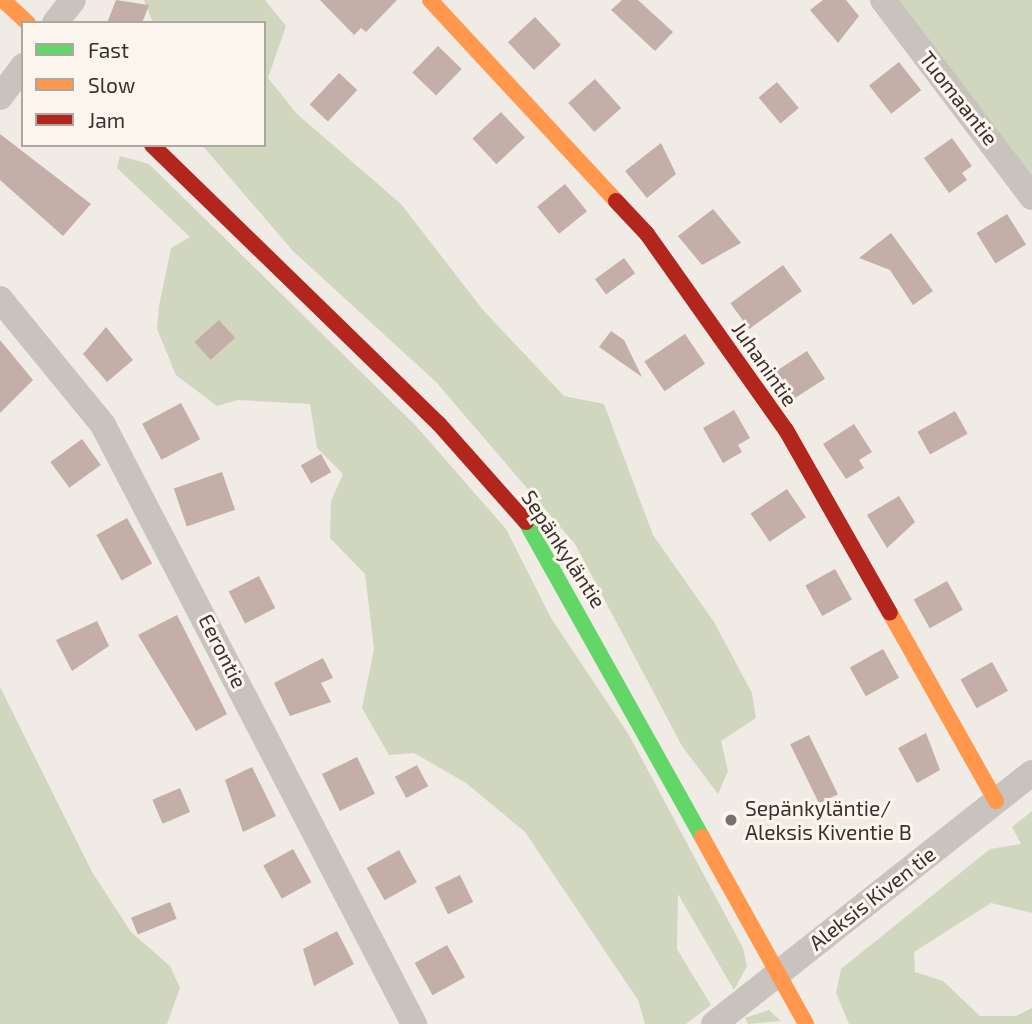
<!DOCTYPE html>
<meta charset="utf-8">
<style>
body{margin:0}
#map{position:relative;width:1032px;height:1024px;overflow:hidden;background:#f0ebe5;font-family:"Exo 2",sans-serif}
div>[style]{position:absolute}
.green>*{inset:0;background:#d1d6bf}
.building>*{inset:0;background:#c3afa7;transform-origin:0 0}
.street>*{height:26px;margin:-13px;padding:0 13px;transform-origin:13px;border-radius:13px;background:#c9c3be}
.fast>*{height:16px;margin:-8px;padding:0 8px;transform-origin:8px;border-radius:8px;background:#63d668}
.slow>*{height:16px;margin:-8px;padding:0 8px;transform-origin:8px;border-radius:8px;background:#ff974d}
.jam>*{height:16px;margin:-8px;padding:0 8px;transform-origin:8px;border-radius:8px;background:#b3261e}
.dots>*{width:19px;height:19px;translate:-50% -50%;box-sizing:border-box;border:4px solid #fbf5ee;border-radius:50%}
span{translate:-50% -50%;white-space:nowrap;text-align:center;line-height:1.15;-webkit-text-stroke:6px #fbf5ee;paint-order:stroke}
.street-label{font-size:21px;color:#3b302b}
.poi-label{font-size:21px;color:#3b302b}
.left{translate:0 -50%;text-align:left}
.legend{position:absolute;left:21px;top:21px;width:245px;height:126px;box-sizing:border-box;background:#fbf5ee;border:2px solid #aea6a0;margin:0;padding:9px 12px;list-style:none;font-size:21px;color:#3b302b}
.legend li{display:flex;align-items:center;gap:14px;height:35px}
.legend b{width:35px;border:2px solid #aea6a0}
</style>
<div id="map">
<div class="green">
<i style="clip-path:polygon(144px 0,265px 0,286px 26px,268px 78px,297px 114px,401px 204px,483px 310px,564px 396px,604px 404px,653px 535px,714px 622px,752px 693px,756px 718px,721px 741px,728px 771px,718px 794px,682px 746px,575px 544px,436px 382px,293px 251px,202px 145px,264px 145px,264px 23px,153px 23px)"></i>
<i style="clip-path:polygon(897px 0,1032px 0,1032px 181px)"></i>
<i style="clip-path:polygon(120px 156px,149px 164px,416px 426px,506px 529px,551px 618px,629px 735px,743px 948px,747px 966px,734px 990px,678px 894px,677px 949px,711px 1005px,686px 1024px,645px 1024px,638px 1000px,525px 832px,466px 783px,414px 753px,389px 755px,362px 708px,374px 649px,365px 574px,330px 538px,331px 501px,343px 474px,317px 448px,310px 404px,238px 400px,217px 406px,176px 375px,157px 329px,159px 306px,171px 248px,190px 237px,117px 168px)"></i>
<i style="clip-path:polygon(0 687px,92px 872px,131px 932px,170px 966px,180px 988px,167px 1024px,0 1024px)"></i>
<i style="clip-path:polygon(1032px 811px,1032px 913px,991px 903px,914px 952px,915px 972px,943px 981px,980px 1016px,1016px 1016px,1032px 1008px,1032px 1024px,849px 1024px,836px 993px,841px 969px,990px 849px,1021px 844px,1012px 827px)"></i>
<i style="clip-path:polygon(769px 1010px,781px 1021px,748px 1024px,745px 1018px)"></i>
</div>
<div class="building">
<i style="clip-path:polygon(116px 0,149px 5px,142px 23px,107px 23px)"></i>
<i style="clip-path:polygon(320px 0,397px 0,366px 32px,361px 28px,354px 35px)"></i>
<i style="clip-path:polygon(622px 0,638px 0,673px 32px,655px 51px,611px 10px)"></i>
<i style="clip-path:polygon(823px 0,846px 0,859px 16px,838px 43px,810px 10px)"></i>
<i style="left:535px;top:17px;width:38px;height:37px;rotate:47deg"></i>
<i style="left:438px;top:46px;width:33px;height:37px;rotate:44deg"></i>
<i style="left:899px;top:62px;width:36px;height:38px;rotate:52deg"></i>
<i style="left:339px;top:73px;width:25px;height:43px;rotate:43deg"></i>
<i style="left:595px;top:79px;width:39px;height:36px;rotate:48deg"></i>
<i style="left:777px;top:82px;width:34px;height:24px;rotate:50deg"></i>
<i style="left:501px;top:112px;width:35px;height:39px;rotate:47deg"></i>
<i style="clip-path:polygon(0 134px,91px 204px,63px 236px,0 180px)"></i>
<i style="clip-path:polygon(952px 138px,972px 166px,962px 173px,967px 180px,949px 193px,924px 158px)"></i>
<i style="clip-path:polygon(661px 143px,676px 174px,647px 198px,625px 171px)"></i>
<i style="left:565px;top:184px;width:35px;height:36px;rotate:51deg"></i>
<i style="clip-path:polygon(713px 209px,741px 243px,702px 265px,678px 236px)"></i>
<i style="left:1007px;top:214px;width:36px;height:36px;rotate:58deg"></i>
<i style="clip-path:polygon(891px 233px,933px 291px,913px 305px,890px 270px,859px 258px)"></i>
<i style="left:624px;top:258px;width:19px;height:36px;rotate:54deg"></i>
<i style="left:783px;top:265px;width:32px;height:65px;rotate:54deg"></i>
<i style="left:219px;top:320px;width:24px;height:33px;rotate:48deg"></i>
<i style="clip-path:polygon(106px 327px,133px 360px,107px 382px,83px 354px)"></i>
<i style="clip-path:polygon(611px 331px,624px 340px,642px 377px,599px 347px)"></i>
<i style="left:685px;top:334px;width:36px;height:49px;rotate:56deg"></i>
<i style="clip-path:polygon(0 340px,33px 380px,0 413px)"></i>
<i style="left:807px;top:351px;width:33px;height:37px;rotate:57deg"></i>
<i style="left:181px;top:403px;width:41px;height:44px;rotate:62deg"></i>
<i style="clip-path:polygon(734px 410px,750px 438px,738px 445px,742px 452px,723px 463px,703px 428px)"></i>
<i style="left:955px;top:411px;width:26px;height:43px;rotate:61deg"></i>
<i style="clip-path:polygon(854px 424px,872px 452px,859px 460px,864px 468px,846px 479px,823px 444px)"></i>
<i style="left:82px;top:439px;width:32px;height:39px;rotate:54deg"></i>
<i style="left:321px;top:454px;width:21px;height:23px;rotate:61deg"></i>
<i style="left:222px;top:472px;width:40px;height:51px;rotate:71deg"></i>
<i style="left:787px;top:489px;width:34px;height:44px;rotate:56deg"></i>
<i style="clip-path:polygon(899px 496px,915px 522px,887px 548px,867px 515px)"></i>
<i style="left:127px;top:518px;width:52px;height:35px;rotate:61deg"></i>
<i style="left:835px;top:569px;width:35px;height:34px;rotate:61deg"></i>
<i style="left:259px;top:576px;width:36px;height:34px;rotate:63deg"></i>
<i style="left:947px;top:581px;width:33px;height:38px;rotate:61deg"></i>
<i style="clip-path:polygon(177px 615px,227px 714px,196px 731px,138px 635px)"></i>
<i style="clip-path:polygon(97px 621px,109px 646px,72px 671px,56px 640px)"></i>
<i style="left:883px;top:649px;width:33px;height:38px;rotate:61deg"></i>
<i style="clip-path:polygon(323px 658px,333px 678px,321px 683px,331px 702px,290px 716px,274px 683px)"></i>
<i style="left:992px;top:662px;width:33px;height:36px;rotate:61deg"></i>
<i style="clip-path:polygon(926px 733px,940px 770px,917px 783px,898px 748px)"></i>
<i style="left:809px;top:735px;width:66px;height:21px;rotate:64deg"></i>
<i style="left:357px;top:757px;width:41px;height:39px;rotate:64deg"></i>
<i style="left:417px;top:765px;width:24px;height:25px;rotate:62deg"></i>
<i style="clip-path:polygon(252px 767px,276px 816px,243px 832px,225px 780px)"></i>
<i style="left:180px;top:788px;width:26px;height:30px;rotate:67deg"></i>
<i style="left:293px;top:849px;width:38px;height:34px;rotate:61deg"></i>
<i style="left:399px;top:850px;width:37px;height:37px;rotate:61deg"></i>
<i style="left:460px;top:875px;width:30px;height:28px;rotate:64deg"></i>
<i style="left:170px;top:902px;width:18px;height:42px;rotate:68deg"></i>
<i style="clip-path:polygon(337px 931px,354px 964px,314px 986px,303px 949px)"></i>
<i style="left:447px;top:945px;width:37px;height:37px;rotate:61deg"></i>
</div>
<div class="street">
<i style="left:883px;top:0;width:247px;rotate:52.9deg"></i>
<i style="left:55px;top:23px;width:29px;rotate:-52deg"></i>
<i style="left:0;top:97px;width:39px;rotate:-53deg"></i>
<i style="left:0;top:299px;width:163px;rotate:50.7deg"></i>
<i style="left:103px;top:425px;width:675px;rotate:62.56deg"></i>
<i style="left:714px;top:1024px;width:405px;rotate:-38.3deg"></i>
</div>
<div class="fast">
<i style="left:526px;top:522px;width:361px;rotate:60.8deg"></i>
</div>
<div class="slow">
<i style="left:3px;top:0;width:34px;rotate:43deg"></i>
<i style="left:430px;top:0;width:274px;rotate:47.2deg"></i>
<i style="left:890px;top:613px;width:216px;rotate:60.6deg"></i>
<i style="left:702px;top:837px;width:214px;rotate:60.9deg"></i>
</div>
<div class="jam">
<i style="left:152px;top:145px;width:400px;rotate:44.2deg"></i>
<i style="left:439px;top:424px;width:131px;rotate:48.4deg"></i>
<i style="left:616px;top:201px;width:45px;rotate:46.8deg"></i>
<i style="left:647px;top:234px;width:240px;rotate:54.7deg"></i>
<i style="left:786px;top:430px;width:210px;rotate:60.4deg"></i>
</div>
<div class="dots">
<i style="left:731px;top:820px;background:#7a716c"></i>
</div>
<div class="street-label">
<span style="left:959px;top:98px;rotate:52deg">Tuomaantie</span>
<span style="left:765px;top:364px;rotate:55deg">Juhanintie</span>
<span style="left:564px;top:549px;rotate:57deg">Sepänkyläntie</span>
<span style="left:223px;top:651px;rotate:63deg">Eerontie</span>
<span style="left:872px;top:898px;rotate:-38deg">Aleksis Kiven tie</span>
</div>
<div class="poi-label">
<span class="left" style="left:745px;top:820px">Sepänkyläntie/<br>Aleksis Kiventie B</span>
</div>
<ul class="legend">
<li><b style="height:9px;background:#63d668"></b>Fast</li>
<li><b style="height:9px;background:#ff974d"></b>Slow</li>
<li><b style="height:9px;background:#b3261e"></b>Jam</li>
</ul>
</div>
